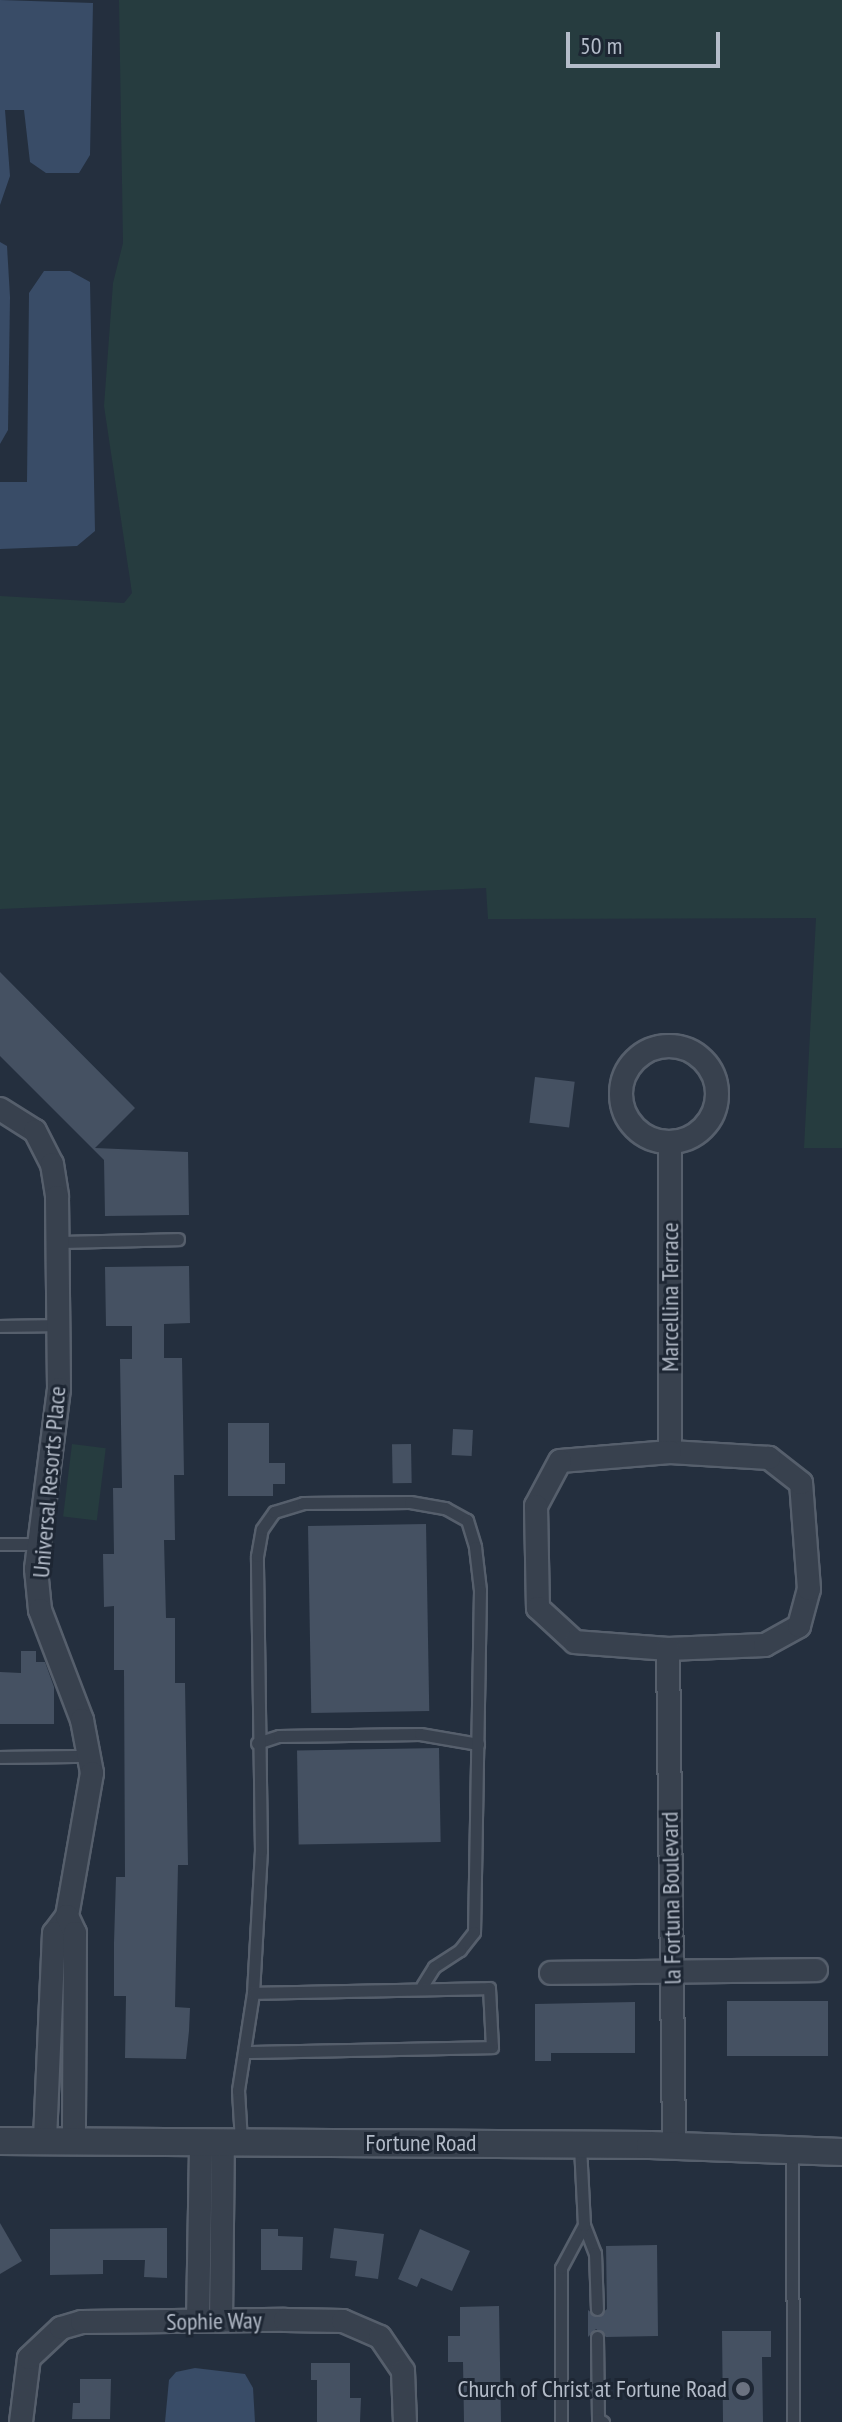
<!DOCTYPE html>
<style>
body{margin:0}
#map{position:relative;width:842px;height:2422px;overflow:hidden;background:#242f3e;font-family:"PT Sans Narrow",sans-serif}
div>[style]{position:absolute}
.green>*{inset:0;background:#263c3f;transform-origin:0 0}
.water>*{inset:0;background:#394c67}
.building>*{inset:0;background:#455162;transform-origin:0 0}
.roads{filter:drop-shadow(2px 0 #565f6c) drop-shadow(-2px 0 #565f6c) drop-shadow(0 2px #565f6c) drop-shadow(0 -2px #565f6c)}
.service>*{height:11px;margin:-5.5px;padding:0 5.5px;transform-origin:5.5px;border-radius:5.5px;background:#38414e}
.minor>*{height:22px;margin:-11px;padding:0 11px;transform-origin:11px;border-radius:11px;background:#38414e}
.minor>.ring{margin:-11px;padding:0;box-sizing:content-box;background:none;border:22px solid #38414e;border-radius:50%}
.tertiary>*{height:26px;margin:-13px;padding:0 13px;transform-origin:13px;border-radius:13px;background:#38414e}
.dots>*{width:22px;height:22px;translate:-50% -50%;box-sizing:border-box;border:4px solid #1d2633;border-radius:50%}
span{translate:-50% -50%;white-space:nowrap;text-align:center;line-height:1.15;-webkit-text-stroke:6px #1d2633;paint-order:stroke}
.street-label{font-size:24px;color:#b4bcc9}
.poi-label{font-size:24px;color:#b4bcc9}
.right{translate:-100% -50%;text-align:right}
.scale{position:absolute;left:566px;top:32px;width:154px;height:36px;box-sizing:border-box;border:4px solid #b4bcc9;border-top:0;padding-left:10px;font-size:24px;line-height:28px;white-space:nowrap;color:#b4bcc9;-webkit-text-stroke:6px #1d2633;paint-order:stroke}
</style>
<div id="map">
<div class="green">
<i style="clip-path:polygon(119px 0,842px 0,842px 1148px,804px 1148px,816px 918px,488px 919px,486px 888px,0 909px,0 596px,124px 603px,132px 593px,104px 406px,113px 283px,123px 243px)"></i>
<i style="left:72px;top:1444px;width:34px;height:73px;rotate:7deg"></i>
</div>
<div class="water">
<i style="clip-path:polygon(0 0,93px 3px,90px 155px,79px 173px,46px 173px,30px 162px,24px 110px,5px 110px,10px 176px,0 205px)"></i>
<i style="clip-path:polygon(0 242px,7px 246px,10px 297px,8px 430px,0 444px)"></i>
<i style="clip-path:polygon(44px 271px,70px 271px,90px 282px,95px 531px,77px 546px,0 549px,0 482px,27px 482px,29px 293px)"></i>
<i style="clip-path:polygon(195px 2368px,245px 2374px,253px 2388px,255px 2422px,165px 2422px,169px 2380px,176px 2372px)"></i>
</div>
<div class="building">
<i style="clip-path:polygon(0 972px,135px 1108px,95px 1148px,188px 1152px,189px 1215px,105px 1216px,104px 1160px,0 1056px)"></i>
<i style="left:535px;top:1077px;width:40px;height:46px;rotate:7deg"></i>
<i style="clip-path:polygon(189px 1266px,190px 1323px,164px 1324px,164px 1358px,182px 1358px,184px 1475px,174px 1475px,175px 1540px,164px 1540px,166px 1618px,175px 1618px,175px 1683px,185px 1683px,188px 1865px,178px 1865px,175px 2007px,190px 2008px,189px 2031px,186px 2059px,125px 2058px,126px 1996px,114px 1996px,114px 1943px,116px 1877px,125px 1877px,124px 1670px,114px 1670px,114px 1606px,104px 1607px,103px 1554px,114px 1554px,113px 1488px,122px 1488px,120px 1359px,132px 1359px,132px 1326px,106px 1326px,105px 1267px)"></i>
<i style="clip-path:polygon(228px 1423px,269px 1423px,269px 1463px,285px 1463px,285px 1484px,273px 1484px,273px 1496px,228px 1496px)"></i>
<i style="left:453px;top:1429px;width:20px;height:26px;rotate:3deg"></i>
<i style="left:411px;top:1444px;width:39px;height:19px;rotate:89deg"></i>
<i style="left:426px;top:1524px;width:187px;height:118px;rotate:89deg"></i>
<i style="clip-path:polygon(21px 1651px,36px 1651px,36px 1662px,45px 1662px,54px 1687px,54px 1724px,0 1724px,0 1672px,21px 1673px)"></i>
<i style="left:439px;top:1748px;width:94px;height:142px;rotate:89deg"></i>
<i style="left:828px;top:2001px;width:55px;height:101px;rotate:90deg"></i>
<i style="clip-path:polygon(635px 2002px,635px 2053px,551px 2053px,551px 2061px,535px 2061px,535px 2004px)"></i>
<i style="clip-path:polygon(0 2223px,22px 2261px,0 2274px)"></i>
<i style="clip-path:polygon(167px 2228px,167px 2278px,144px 2277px,145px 2260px,103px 2260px,103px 2274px,50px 2275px,50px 2229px)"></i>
<i style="clip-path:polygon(334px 2228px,384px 2234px,378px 2279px,355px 2276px,357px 2261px,330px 2258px)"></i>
<i style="clip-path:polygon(261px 2229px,278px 2229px,278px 2236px,303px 2237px,302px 2270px,261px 2270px)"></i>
<i style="clip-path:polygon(420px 2229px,470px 2251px,452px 2291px,421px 2278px,417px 2287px,398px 2279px)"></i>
<i style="clip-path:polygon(657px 2245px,658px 2336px,606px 2337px,596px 2329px,588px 2337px,588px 2310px,597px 2317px,607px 2309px,606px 2246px)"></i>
<i style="clip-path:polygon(499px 2306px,501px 2422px,464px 2422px,463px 2362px,448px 2362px,448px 2336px,460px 2336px,460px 2307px)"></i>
<i style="clip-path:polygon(722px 2331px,771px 2331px,771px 2357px,762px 2357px,763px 2422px,723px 2422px)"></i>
<i style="clip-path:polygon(311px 2363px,350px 2363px,350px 2398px,361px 2398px,360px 2422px,317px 2422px,317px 2380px,311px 2380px)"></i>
<i style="clip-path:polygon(80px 2379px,111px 2379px,110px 2419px,72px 2419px,73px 2403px,80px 2403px)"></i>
</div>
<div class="roads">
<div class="service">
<i style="left:57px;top:1242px;width:121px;rotate:-1.4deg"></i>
<i style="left:0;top:1326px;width:58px;rotate:-1deg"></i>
<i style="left:0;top:1544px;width:40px"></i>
<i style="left:257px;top:1743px;width:23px;rotate:-18deg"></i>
<i style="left:279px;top:1736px;width:141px;rotate:-0.8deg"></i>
<i style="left:420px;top:1734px;width:59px;rotate:9.8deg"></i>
<i style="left:0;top:1757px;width:88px;rotate:-0.7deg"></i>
<i style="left:253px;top:1993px;width:142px;rotate:-86.8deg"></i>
<i style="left:261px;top:1851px;width:295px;rotate:-90.8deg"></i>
<i style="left:257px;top:1556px;width:27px;rotate:-80deg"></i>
<i style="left:262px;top:1529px;width:21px;rotate:-55deg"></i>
<i style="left:274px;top:1512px;width:30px;rotate:-17deg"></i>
<i style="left:303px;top:1503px;width:107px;rotate:-0.5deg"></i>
<i style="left:410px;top:1502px;width:36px;rotate:10deg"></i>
<i style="left:445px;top:1508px;width:25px;rotate:29deg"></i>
<i style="left:467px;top:1520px;width:28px;rotate:73deg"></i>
<i style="left:475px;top:1547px;width:43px;rotate:83.4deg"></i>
<i style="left:480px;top:1590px;width:342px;rotate:91deg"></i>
<i style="left:474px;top:1932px;width:23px;rotate:128deg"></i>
<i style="left:460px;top:1950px;width:31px;rotate:147deg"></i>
<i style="left:434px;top:1967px;width:22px;rotate:122deg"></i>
<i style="left:241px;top:2141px;width:51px;rotate:-93.4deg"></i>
<i style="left:238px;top:2090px;width:98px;rotate:-81.2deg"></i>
<i style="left:253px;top:1993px;width:236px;rotate:-1.2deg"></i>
<i style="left:489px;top:1988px;width:59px;rotate:87.1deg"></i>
<i style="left:492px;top:2047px;width:248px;rotate:178.8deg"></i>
<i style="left:792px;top:2152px;width:270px;rotate:89.8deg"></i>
<i style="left:584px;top:2225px;width:30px;rotate:69deg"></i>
<i style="left:595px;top:2253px;width:56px;rotate:88deg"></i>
<i style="left:597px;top:2337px;width:82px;rotate:89.3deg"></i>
<i style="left:598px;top:2419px;width:6px;rotate:31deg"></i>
<i style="left:561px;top:2422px;width:154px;rotate:-90deg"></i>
<i style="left:561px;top:2268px;width:49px;rotate:-61.9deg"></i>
<i style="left:584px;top:2225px;width:80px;rotate:-92.9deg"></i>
</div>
<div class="minor">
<i class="ring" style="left:621px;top:1046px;width:74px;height:74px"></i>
<i style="left:0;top:1109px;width:41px;rotate:32.2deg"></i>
<i style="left:35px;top:1131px;width:37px;rotate:63deg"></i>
<i style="left:52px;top:1164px;width:33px;rotate:81deg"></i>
<i style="left:57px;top:1197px;width:192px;rotate:89.4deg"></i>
<i style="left:59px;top:1389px;width:181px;rotate:97.3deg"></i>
<i style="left:36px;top:1569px;width:41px;rotate:84.4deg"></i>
<i style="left:40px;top:1610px;width:118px;rotate:69.1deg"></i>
<i style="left:82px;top:1720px;width:54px;rotate:79.3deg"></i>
<i style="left:92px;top:1773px;width:145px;rotate:99.9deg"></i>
<i style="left:67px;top:1916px;width:21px;rotate:127deg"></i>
<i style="left:54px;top:1933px;width:208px;rotate:92.5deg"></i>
<i style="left:670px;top:1452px;width:310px;rotate:-90deg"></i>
<i style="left:668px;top:1649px;width:97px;rotate:-2.4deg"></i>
<i style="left:765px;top:1645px;width:39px;rotate:-29deg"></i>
<i style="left:799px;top:1626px;width:38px;rotate:-75deg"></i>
<i style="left:809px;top:1589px;width:106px;rotate:-94.3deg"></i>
<i style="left:801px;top:1483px;width:41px;rotate:-142deg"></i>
<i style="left:769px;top:1458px;width:99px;rotate:-176.5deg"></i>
<i style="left:670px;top:1452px;width:110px;rotate:175.3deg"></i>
<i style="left:560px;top:1461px;width:51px;rotate:118.1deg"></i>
<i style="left:536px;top:1506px;width:102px;rotate:88.9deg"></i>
<i style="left:538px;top:1608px;width:50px;rotate:42.6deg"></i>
<i style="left:575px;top:1642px;width:93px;rotate:4.3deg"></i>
<i style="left:668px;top:1649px;width:498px;rotate:89.3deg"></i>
<i style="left:67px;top:1916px;width:19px;rotate:65deg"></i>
<i style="left:75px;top:1933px;width:208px;rotate:90.3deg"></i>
<i style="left:551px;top:1973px;width:265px;rotate:-0.6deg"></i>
<i style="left:198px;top:2321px;width:179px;rotate:-89deg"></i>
<i style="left:221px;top:2321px;width:179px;rotate:-89.4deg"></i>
<i style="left:21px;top:2422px;width:64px;rotate:-82.9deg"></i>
<i style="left:29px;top:2358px;width:44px;rotate:-43.2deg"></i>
<i style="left:61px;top:2328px;width:22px;rotate:-16deg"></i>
<i style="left:82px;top:2322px;width:203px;rotate:-0.6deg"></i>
<i style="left:285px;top:2320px;width:58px;rotate:1deg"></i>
<i style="left:343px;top:2321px;width:40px;rotate:23.4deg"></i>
<i style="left:380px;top:2337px;width:41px;rotate:55.9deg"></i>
<i style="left:403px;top:2371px;width:51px;rotate:87.8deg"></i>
</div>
<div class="tertiary">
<i style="left:0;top:2141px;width:650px;rotate:0.35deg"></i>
<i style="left:650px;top:2145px;width:192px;rotate:2.1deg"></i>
</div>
</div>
<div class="dots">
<i style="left:743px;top:2389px;background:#6b7280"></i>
</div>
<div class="street-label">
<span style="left:670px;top:1297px;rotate:-90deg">Marcellina Terrace</span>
<span style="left:49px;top:1482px;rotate:-85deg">Universal Resorts Place</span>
<span style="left:671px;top:1898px;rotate:-91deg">la Fortuna Boulevard</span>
<span style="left:421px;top:2143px">Fortune Road</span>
<span style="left:214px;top:2321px;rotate:-1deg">Sophie Way</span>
</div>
<div class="poi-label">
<span class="right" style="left:727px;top:2389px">Church of Christ at Fortune Road</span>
</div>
<div class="scale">50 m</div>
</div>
